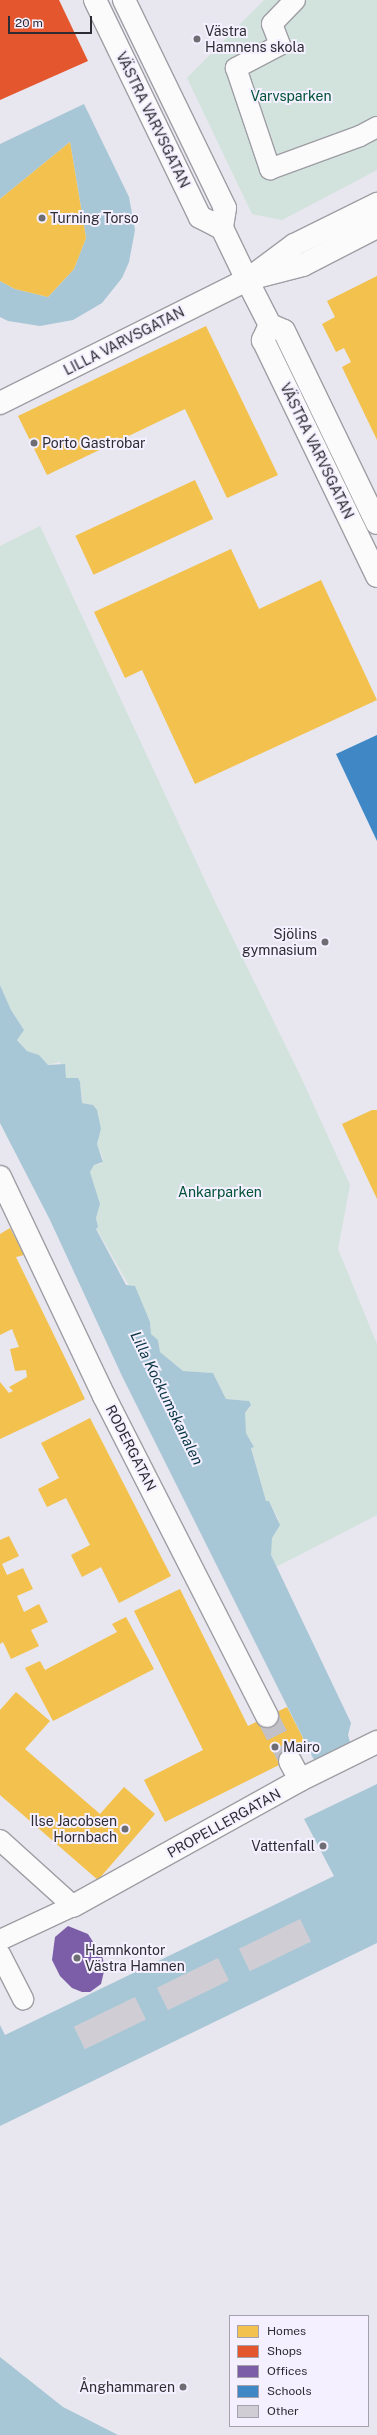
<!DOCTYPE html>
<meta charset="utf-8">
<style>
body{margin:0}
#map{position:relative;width:377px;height:2435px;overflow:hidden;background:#e8e6ee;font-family:"Public Sans",sans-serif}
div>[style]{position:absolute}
.green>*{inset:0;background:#d1e3dc}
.water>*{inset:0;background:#a7c7d6}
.homes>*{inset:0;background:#f2c14e;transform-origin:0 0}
.shops>*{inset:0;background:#e4572e}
.offices>*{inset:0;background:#7b5ea7}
.schools>*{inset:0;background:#3f88c5}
.building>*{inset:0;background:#d0ced4;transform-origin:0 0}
.minor-tunnel>*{height:22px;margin-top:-11px;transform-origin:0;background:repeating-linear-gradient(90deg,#c3c1c8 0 22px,transparent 0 33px)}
.roads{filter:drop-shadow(1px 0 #9f9ea4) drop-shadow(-1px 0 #9f9ea4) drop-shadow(0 1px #9f9ea4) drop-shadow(0 -1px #9f9ea4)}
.pedestrian>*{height:20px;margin:-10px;padding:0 10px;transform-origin:10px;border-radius:10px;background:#fcfbfc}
.minor>*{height:22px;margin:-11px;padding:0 11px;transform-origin:11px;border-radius:11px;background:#fcfbfc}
.dots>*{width:11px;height:11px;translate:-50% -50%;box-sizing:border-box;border:2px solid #f4f0ff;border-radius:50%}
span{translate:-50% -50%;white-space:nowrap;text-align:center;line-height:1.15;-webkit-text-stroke:4px #f4f0ff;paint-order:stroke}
.poi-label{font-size:14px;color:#2e2c32}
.left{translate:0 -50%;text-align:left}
.right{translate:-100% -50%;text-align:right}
.park-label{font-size:14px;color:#005235}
.street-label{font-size:14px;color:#2e2c32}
.water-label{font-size:15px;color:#0a3644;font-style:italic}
.legend{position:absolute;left:229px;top:2315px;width:140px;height:112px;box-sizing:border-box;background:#f4f0ff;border:1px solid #a5a2ad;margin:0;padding:5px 7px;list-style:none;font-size:12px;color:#2e2c32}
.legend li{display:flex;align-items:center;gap:8px;height:20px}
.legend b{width:20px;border:1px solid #a5a2ad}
.scale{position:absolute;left:8px;top:16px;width:84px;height:18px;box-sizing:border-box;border:2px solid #2e2c32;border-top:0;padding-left:5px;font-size:12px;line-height:14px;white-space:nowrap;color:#2e2c32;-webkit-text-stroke:3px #f4f0ff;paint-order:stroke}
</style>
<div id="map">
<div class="green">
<i style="clip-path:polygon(264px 0,377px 0,377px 170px,282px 220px,252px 214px,187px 78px)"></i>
<i style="clip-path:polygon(40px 526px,216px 904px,300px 1075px,350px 1185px,338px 1249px,377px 1344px,377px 1515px,276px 1567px,271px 1555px,270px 1543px,279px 1520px,269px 1501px,266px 1501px,251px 1447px,254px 1446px,246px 1433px,244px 1420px,245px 1413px,250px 1408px,249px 1401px,226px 1399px,213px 1373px,183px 1371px,160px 1352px,158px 1340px,151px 1334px,150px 1322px,96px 1228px,98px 1227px,96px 1218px,100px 1204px,90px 1172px,94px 1165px,102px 1164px,103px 1158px,97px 1144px,101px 1129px,93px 1105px,82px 1103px,81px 1087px,66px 1078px,65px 1067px,59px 1062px,48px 1065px,39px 1055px,27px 1051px,17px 1039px,24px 1030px,11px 1010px,0 985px,0 546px)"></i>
</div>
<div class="water">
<i style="clip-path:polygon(84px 104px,129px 197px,135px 230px,129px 262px,122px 278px,102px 303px,73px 320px,40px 326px,8px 321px,0 317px,0 281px,15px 289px,48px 297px,74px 269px,86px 238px,70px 142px,0 199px,0 144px)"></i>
<i style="clip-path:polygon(0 985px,11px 1010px,24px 1030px,17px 1040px,27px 1051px,39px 1055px,48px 1065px,65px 1064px,66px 1078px,78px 1078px,80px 1082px,82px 1103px,93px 1105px,97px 1110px,101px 1129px,97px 1144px,103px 1162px,94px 1165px,90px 1172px,100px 1204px,96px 1218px,98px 1227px,96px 1229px,126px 1285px,135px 1286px,150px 1322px,151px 1334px,158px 1340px,160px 1352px,183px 1371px,213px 1373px,226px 1399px,249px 1401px,251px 1405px,245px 1413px,246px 1433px,254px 1447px,251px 1448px,266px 1501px,269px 1501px,280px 1525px,272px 1538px,271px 1555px,351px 1723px,348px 1735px,350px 1742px,314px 1760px,122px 1376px,50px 1220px,0 1123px)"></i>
<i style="clip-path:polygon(377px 1784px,377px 1943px,0 2126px,0 2025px,5px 2035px,334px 1876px,304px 1819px)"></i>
<i style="clip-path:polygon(0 2357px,63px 2407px,118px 2435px,0 2435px)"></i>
</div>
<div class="homes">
<i style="clip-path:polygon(70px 142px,86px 238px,74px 269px,48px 297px,15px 289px,0 281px,0 199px)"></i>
<i style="clip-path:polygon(377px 276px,377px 440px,342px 367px,351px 362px,344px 348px,336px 352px,322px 324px,335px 317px,327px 301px)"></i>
<i style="clip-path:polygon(206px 326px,278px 475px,227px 498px,185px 409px,47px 475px,18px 416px)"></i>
<i style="left:195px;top:480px;width:43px;height:132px;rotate:65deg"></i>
<i style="clip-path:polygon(231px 549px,259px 609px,321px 580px,377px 700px,195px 784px,142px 670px,125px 678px,94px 612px)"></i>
<i style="clip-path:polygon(372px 1110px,377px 1110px,377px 1199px,342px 1124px)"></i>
<i style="clip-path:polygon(10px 1228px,24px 1255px,16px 1257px,85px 1399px,0 1439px,0 1382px,9px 1393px,13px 1391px,9px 1387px,27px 1377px,26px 1370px,15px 1371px,10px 1349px,19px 1347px,12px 1329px,0 1335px,0 1234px)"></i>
<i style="clip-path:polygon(90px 1418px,171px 1576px,119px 1603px,101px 1567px,82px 1577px,71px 1555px,90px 1545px,66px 1498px,47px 1507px,38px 1489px,59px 1478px,41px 1443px)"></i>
<i style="clip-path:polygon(9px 1536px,19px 1556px,2px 1564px,7px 1575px,23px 1568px,33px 1589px,17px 1596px,24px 1612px,39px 1604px,48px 1622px,31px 1630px,39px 1646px,11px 1659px,3px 1642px,0 1644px,0 1540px)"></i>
<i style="clip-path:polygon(180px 1589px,248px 1726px,287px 1707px,309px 1750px,165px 1822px,144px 1780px,203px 1750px,134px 1611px)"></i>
<i style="clip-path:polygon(126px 1617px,154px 1669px,53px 1721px,25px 1668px,40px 1661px,45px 1670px,117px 1632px,112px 1624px)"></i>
<i style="clip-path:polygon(16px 1692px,50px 1721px,25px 1749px,100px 1814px,124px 1787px,155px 1814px,98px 1880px,0 1795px,0 1710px)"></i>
</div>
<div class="shops">
<i style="clip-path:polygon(0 0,59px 0,88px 61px,0 100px)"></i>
</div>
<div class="offices">
<i style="clip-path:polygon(68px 1926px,88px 1934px,102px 1956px,105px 1967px,101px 1984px,90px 1992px,82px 1992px,72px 1988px,60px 1976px,52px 1960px,55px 1937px)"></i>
</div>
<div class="schools">
<i style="clip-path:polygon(377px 735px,377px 841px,336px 754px)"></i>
</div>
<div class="building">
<i style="left:300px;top:1919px;width:25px;height:68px;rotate:64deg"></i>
<i style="left:218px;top:1958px;width:25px;height:68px;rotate:64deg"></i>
<i style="left:135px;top:1997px;width:25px;height:68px;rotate:64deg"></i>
</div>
<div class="minor-tunnel">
<i style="left:267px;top:1716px;width:51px;rotate:62.9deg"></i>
</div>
<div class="roads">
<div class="pedestrian">
<i style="left:295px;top:0;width:33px;rotate:134deg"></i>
<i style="left:272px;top:24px;width:22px;rotate:69deg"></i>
<i style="left:280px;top:45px;width:50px;rotate:152.4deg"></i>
<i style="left:236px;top:68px;width:107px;rotate:71.4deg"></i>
<i style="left:270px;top:169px;width:96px;rotate:-20.1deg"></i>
<i style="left:360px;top:136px;width:19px;rotate:-28deg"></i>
<i style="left:0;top:1840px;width:98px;rotate:42.1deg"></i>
<i style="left:73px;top:1906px;width:81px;rotate:155deg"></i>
<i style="left:0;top:1954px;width:51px;rotate:62.9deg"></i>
</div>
<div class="minor">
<i style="left:95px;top:0;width:241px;rotate:64.2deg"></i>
<i style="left:200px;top:217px;width:25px;rotate:27deg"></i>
<i style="left:124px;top:0;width:231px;rotate:64.1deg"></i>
<i style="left:225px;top:208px;width:20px;rotate:99deg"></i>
<i style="left:222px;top:228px;width:58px;rotate:64.3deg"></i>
<i style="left:247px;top:280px;width:51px;rotate:62.9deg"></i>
<i style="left:270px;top:325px;width:15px;rotate:23deg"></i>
<i style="left:284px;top:331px;width:213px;rotate:64.2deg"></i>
<i style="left:260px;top:276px;width:44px;rotate:-14.3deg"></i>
<i style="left:303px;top:265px;width:83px;rotate:-27.2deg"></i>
<i style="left:270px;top:325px;width:17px;rotate:115deg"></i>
<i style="left:263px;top:340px;width:262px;rotate:64.2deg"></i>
<i style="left:0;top:403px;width:276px;rotate:-26.5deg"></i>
<i style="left:247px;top:280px;width:59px;rotate:-36.7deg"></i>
<i style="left:294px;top:245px;width:93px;rotate:-26.3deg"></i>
<i style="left:0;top:1177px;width:242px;rotate:64.6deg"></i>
<i style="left:104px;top:1396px;width:359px;rotate:63deg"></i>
<i style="left:290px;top:1761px;width:21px;rotate:62deg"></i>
<i style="left:73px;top:1906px;width:260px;rotate:-29deg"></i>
<i style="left:300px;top:1780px;width:86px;rotate:-26.3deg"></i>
</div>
</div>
<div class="dots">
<i style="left:197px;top:39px;background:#6f6d74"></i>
<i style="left:42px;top:218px;background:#6f6d74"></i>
<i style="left:34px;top:443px;background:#6f6d74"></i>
<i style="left:325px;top:942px;background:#6f6d74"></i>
<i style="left:275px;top:1747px;background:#6f6d74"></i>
<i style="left:125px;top:1829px;background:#6f6d74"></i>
<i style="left:323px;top:1846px;background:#6f6d74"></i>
<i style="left:77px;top:1958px;background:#6f6d74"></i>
<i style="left:183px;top:2387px;background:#6f6d74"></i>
</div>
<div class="poi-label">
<span class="left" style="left:205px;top:39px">Västra<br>Hamnens skola</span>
<span class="left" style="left:50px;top:218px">Turning Torso</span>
<span class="left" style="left:42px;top:443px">Porto Gastrobar</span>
<span class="right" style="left:317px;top:942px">Sjölins<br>gymnasium</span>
<span class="left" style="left:283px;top:1747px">Mairo</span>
<span class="right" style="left:117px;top:1829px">Ilse Jacobsen<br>Hornbach</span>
<span class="right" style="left:315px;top:1846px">Vattenfall</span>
<span class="left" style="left:85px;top:1958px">Hamnkontor<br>Västra Hamnen</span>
<span class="right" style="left:175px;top:2387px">Ånghammaren</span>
</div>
<div class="park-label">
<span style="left:291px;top:96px">Varvsparken</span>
<span style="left:220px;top:1192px">Ankarparken</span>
</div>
<div class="street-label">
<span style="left:153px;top:120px;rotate:64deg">VÄSTRA VARVSGATAN</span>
<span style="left:124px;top:341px;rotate:-27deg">LILLA VARVSGATAN</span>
<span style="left:317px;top:451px;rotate:64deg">VÄSTRA VARVSGATAN</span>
<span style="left:131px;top:1448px;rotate:63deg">RODERGATAN</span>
<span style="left:224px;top:1823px;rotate:-29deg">PROPELLERGATAN</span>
</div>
<div class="water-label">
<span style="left:167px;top:1398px;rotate:64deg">Lilla Kockumskanalen</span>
</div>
<ul class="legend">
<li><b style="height:11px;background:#f2c14e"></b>Homes</li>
<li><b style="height:11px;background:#e4572e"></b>Shops</li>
<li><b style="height:11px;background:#7b5ea7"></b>Offices</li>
<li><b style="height:11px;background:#3f88c5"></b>Schools</li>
<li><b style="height:11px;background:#d0ced4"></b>Other</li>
</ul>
<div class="scale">20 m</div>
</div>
